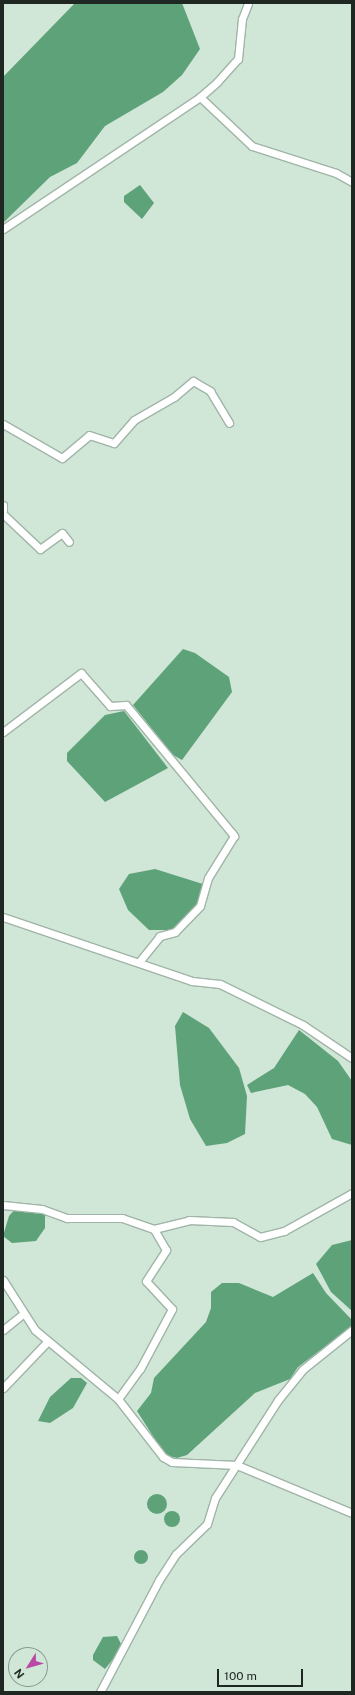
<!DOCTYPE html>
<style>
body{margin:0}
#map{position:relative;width:355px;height:1695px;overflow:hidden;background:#d0e6d7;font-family:"Public Sans",sans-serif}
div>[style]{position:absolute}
.water>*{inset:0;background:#5da278}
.round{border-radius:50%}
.roads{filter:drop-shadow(1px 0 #a0b5a7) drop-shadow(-1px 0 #a0b5a7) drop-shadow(0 1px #a0b5a7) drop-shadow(0 -1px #a0b5a7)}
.minor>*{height:7px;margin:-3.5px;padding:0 3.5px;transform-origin:3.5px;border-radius:3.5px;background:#fff}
span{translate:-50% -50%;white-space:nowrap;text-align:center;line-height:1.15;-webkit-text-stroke:4px #d0e6d7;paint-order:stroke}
.frame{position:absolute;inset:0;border:4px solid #1f2722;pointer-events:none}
.north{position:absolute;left:8px;top:1647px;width:40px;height:40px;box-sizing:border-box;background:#d0e6d7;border:1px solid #899a8f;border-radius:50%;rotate:233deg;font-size:11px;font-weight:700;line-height:16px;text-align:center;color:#1f2722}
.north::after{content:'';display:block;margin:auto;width:14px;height:18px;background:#ba48a4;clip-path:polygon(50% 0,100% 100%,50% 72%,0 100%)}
.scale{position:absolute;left:217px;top:1669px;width:86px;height:18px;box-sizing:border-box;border:2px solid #1f2722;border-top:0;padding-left:5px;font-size:12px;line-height:14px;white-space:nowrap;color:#1f2722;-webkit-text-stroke:3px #d0e6d7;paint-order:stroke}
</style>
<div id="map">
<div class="water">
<i style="clip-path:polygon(75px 3px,182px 3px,200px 49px,182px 75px,163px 92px,105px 126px,77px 163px,50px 177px,3px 223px,3px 77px)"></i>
<i style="clip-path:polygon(140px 185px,154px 203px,142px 219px,124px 202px,124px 196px)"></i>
<i style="clip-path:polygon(183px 649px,195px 653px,229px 677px,232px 692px,182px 760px,173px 755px,133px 705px)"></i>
<i style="clip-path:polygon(124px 711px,168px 768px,105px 802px,67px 761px,67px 753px,105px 715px)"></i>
<i style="clip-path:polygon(155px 869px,206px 885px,198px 906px,174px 930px,149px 930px,128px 910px,119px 889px,129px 874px)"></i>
<i style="clip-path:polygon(183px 1012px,209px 1028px,239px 1068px,247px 1096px,245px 1134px,227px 1143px,206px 1146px,190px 1119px,180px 1085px,175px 1026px)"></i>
<i style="clip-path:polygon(299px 1030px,338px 1061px,352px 1081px,352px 1145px,332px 1139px,317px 1107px,305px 1094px,288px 1085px,251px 1093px,247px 1085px,274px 1068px)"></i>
<i style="clip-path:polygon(17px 1207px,45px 1214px,45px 1228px,36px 1241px,12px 1243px,3px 1236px,9px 1216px)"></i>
<i style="clip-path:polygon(352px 1240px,352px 1311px,331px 1292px,316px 1264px,332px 1245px)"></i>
<i style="clip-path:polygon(313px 1273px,326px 1293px,352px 1320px,351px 1327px,298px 1367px,290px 1379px,255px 1393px,187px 1455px,177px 1458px,165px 1455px,137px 1411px,151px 1393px,154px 1378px,206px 1322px,211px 1308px,211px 1292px,222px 1283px,239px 1283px,273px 1297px)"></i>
<i style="clip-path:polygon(71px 1378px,81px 1378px,87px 1383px,73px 1408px,50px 1423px,38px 1421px,50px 1397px)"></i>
<i class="round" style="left:147px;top:1494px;width:20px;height:20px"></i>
<i class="round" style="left:164px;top:1511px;width:16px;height:16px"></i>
<i class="round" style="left:134px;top:1550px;width:14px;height:14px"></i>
<i style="clip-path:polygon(117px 1636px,121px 1644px,118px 1653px,105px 1669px,93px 1660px,93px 1655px,103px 1637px)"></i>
</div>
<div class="roads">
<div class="minor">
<i style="left:200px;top:97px;width:71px;rotate:43.3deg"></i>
<i style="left:252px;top:146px;width:88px;rotate:17.8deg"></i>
<i style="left:336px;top:173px;width:18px;rotate:29deg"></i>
<i style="left:3px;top:229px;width:237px;rotate:-33.8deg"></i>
<i style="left:200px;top:97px;width:23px;rotate:-41deg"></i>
<i style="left:217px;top:82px;width:31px;rotate:-48deg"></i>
<i style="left:238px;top:59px;width:40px;rotate:-84.3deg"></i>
<i style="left:242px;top:19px;width:17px;rotate:-69deg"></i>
<i style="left:3px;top:424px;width:68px;rotate:30deg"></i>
<i style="left:62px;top:458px;width:35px;rotate:-40deg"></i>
<i style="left:89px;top:435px;width:26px;rotate:18deg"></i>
<i style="left:114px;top:443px;width:30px;rotate:-49deg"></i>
<i style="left:134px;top:420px;width:46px;rotate:-29.9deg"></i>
<i style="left:174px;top:397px;width:25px;rotate:-40deg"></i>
<i style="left:193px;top:381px;width:20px;rotate:30deg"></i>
<i style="left:210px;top:391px;width:37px;rotate:59deg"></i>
<i style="left:3px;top:505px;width:5px;rotate:90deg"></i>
<i style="left:3px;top:514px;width:51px;rotate:43.4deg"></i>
<i style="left:40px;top:549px;width:27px;rotate:-36deg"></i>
<i style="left:62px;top:533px;width:11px;rotate:52deg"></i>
<i style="left:3px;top:732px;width:98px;rotate:-37.1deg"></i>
<i style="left:81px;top:673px;width:44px;rotate:48.7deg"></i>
<i style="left:110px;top:706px;width:16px;rotate:-4deg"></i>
<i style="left:126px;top:705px;width:166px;rotate:50.4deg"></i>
<i style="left:232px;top:833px;width:4px;rotate:56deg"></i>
<i style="left:234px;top:836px;width:49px;rotate:121.8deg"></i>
<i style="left:208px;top:878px;width:29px;rotate:106deg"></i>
<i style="left:200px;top:906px;width:36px;rotate:134deg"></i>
<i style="left:175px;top:932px;width:16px;rotate:165deg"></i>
<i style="left:160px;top:936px;width:32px;rotate:129deg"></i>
<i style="left:3px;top:917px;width:200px;rotate:18.7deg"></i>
<i style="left:192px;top:981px;width:28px;rotate:6deg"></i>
<i style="left:220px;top:984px;width:93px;rotate:26.3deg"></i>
<i style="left:303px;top:1025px;width:59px;rotate:34deg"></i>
<i style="left:3px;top:1205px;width:39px;rotate:6deg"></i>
<i style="left:42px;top:1209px;width:27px;rotate:20deg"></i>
<i style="left:67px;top:1218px;width:55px"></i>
<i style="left:122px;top:1218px;width:34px;rotate:19deg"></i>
<i style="left:154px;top:1229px;width:36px;rotate:-14deg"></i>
<i style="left:189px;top:1220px;width:44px;rotate:2.6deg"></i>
<i style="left:233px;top:1222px;width:31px;rotate:29deg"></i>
<i style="left:260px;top:1237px;width:25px;rotate:-14deg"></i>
<i style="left:284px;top:1231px;width:78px;rotate:-29.2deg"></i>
<i style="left:3px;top:1280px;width:59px;rotate:57.4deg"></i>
<i style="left:35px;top:1330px;width:108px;rotate:39.7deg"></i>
<i style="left:118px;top:1399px;width:73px;rotate:52.2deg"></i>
<i style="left:163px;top:1457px;width:10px;rotate:29deg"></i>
<i style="left:172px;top:1462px;width:65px;rotate:2.6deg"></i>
<i style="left:237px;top:1465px;width:125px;rotate:22.7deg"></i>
<i style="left:3px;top:1330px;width:26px;rotate:-39deg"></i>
<i style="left:3px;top:1388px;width:64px;rotate:-46.3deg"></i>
<i style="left:118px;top:1399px;width:37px;rotate:-54deg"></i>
<i style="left:140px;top:1369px;width:68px;rotate:-61.9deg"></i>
<i style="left:172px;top:1309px;width:38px;rotate:-133deg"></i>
<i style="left:146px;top:1281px;width:37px;rotate:-57deg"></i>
<i style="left:166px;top:1250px;width:24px;rotate:-120deg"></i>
<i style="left:100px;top:1692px;width:127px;rotate:-62.2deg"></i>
<i style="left:159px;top:1580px;width:31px;rotate:-57deg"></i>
<i style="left:176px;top:1554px;width:43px;rotate:-44.1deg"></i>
<i style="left:207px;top:1524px;width:27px;rotate:-73deg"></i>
<i style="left:215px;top:1498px;width:117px;rotate:-57.3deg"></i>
<i style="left:278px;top:1400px;width:38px;rotate:-51deg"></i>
<i style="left:302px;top:1370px;width:64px;rotate:-38.7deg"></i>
</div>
</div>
<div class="frame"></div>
<div class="north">N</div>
<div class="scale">100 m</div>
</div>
